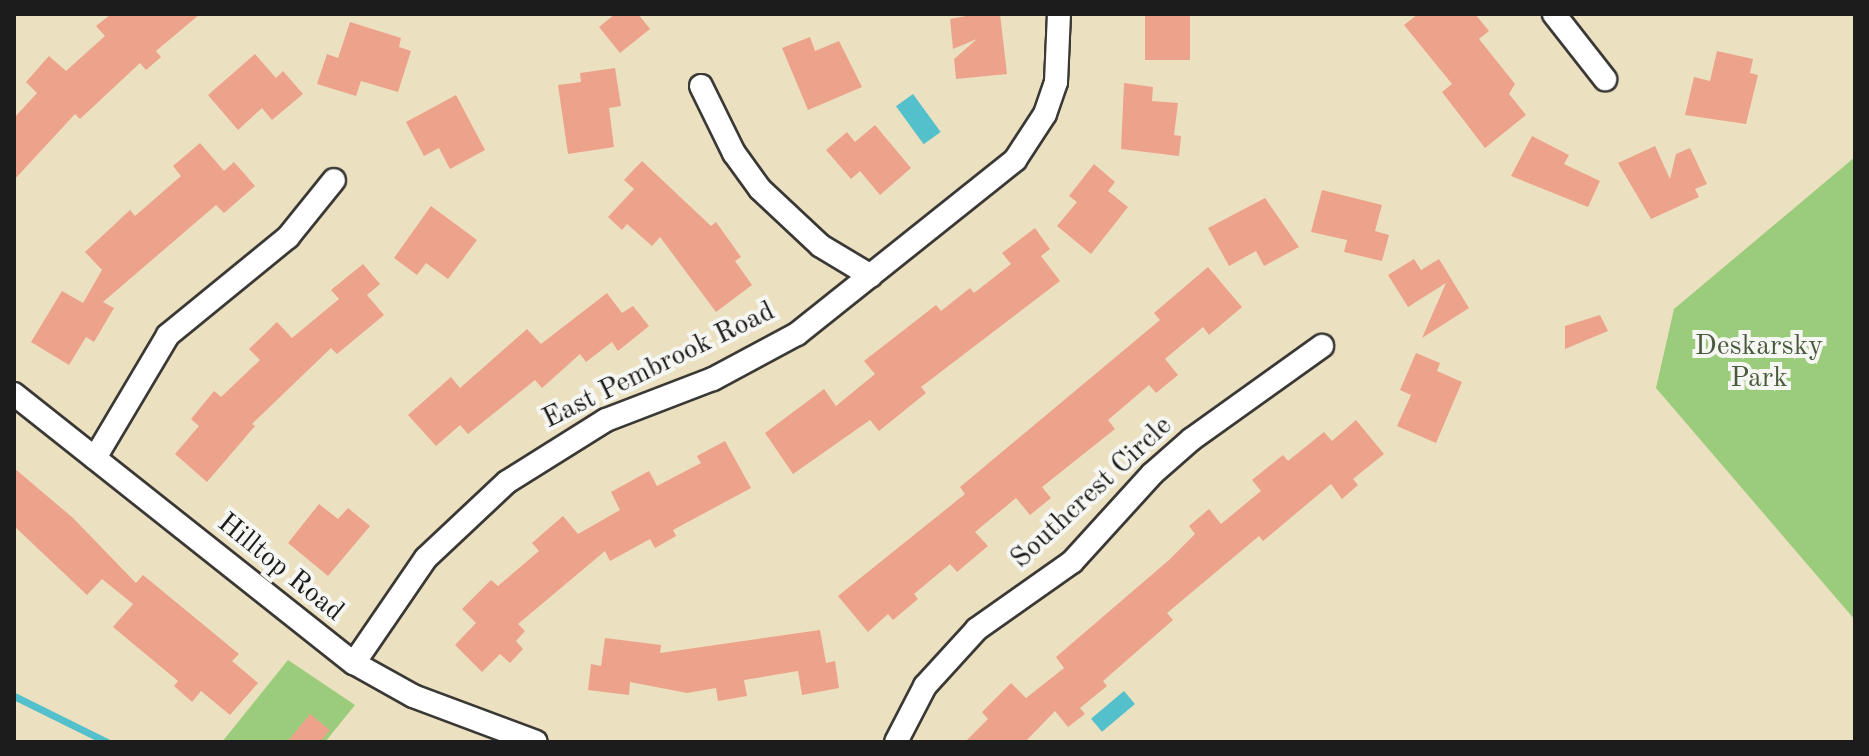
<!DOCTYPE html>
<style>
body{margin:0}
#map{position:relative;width:1869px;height:756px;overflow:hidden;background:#ebe0c0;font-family:"Old Standard TT",serif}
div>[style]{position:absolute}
.green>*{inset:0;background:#9acc7c}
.water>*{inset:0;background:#53c0cb;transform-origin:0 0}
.stream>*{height:7px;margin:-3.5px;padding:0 3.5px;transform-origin:3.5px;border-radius:3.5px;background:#53c0cb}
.building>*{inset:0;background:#eda38b;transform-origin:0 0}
.roads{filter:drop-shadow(2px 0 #3b3935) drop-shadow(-2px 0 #3b3935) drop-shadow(0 2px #3b3935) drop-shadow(0 -2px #3b3935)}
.street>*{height:22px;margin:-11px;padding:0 11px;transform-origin:11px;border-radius:11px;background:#fff}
span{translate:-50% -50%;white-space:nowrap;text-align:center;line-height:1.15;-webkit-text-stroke:8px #f6f6f2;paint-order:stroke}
.park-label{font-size:28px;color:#485a3e}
.street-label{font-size:28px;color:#1c1c1c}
.frame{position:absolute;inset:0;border:16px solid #1c1c1c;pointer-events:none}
</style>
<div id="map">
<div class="green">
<i style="clip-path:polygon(1855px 157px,1855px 620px,1656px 388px,1674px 309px)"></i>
<i style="clip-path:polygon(288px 660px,355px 705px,325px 742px,222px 742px)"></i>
</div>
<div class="water">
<i style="left:913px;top:94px;width:47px;height:21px;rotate:54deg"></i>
<i style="left:1124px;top:691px;width:17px;height:43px;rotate:50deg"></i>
</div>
<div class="stream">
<i style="left:14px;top:696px;width:104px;rotate:26.3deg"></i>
</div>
<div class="building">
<i style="clip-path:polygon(111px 14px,200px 14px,156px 51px,161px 57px,146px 70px,140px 63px,80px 119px,75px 114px,14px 180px,14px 118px,37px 93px,26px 82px,49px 56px,66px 71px,105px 36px,96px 26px)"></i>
<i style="clip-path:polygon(615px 14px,638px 14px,650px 29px,620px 53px,599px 27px)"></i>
<i style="clip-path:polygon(977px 14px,1000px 14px,1007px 74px,956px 79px,954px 59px,977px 39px,953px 49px,950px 19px)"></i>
<i style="left:1145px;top:14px;width:45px;height:46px"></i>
<i style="clip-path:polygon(1418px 14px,1475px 14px,1489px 31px,1479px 39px,1515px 84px,1509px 94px,1526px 115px,1485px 148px,1442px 92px,1452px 84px,1404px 25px)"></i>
<i style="clip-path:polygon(350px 22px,401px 38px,399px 47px,411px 51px,398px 92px,361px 81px,356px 96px,317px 84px,327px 54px,338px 58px)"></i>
<i style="clip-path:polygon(810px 37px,815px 51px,839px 41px,862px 87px,808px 110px,782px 48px)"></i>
<i style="clip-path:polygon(1717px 51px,1753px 59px,1750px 73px,1758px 75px,1746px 124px,1685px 115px,1694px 77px,1710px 81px)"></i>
<i style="clip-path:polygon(255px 54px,276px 78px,283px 71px,303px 94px,272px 120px,262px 108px,238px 130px,208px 95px)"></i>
<i style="clip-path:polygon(615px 68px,621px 106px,609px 108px,614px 147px,568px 154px,558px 85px,581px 82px,580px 73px)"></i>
<i style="clip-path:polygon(1124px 83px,1153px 87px,1152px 101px,1178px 103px,1174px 135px,1181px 136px,1179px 156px,1121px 149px)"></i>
<i style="clip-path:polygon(456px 95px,485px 150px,450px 169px,439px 148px,424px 156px,406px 122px)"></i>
<i style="clip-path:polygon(875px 125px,911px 168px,880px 195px,860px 171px,851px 179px,826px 150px,847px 132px,855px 142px)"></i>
<i style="clip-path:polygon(1532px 136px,1569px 155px,1564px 164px,1600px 181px,1588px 207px,1511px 176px)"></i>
<i style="clip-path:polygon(200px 143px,224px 171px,234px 162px,255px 186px,224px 213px,216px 205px,103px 302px,114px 308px,94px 342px,86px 337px,69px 365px,31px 342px,62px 291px,83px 303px,102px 270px,85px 252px,130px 210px,135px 216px,181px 176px,173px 166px)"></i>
<i style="clip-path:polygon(1655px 146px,1670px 179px,1676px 154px,1690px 148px,1707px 184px,1695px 189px,1699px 197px,1651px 219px,1618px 163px)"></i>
<i style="clip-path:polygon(642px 161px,711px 226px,716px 222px,741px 257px,735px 261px,752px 285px,716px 312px,660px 237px,652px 246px,627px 224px,622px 230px,608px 217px,634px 189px,624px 180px)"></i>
<i style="clip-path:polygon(1094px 164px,1115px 182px,1108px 191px,1128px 207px,1091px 254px,1057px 226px,1077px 202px,1069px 196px)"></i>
<i style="clip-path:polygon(1322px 190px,1382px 205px,1375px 231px,1389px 235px,1382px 261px,1344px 252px,1347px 240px,1311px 232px)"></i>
<i style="clip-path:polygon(1265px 198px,1299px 247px,1264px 266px,1256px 251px,1229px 266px,1208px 228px)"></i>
<i style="clip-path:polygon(431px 206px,477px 240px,448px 279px,426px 263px,417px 275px,394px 258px)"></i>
<i style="clip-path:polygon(1035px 228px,1050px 249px,1041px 256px,1060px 281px,921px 387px,926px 393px,879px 431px,870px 420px,793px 474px,765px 433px,824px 389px,836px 406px,875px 374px,864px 361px,936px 305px,941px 311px,970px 288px,974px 293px,1011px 264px,1002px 253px)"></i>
<i style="clip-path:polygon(1414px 259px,1421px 270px,1439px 259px,1469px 308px,1422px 338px,1446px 283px,1408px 307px,1388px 275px)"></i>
<i style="clip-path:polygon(363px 264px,380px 284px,367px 295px,384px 315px,337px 354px,331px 348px,252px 424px,255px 426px,207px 482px,175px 454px,199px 426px,191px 419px,214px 391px,221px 397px,260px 360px,249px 349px,277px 322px,292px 338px,339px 299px,331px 290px)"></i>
<i style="clip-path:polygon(1208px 267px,1242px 307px,1209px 335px,1203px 327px,1165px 359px,1178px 375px,1156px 393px,1149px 385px,1108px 420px,1115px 429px,1042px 487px,1051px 498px,1030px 515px,1016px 498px,975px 532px,988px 546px,957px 572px,950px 564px,914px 594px,918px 599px,893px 620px,888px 614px,868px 632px,838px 596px,965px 494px,960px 487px,1160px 320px,1154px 313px)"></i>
<i style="clip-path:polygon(607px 293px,622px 313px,633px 306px,649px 326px,618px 351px,612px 342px,586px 362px,580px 354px,542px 388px,535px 380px,468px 434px,460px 425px,436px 446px,408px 415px,451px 377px,460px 388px,527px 329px,541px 344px)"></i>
<i style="clip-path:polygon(1600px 315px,1608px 331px,1565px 349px,1565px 326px)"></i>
<i style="clip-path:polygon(1416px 353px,1440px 363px,1437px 371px,1462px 382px,1436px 443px,1397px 426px,1411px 395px,1400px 390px)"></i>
<i style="clip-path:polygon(1356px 420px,1384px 454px,1353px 479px,1358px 485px,1342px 499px,1331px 484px,1263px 541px,1259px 536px,1167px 613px,1173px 620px,1103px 681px,1107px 686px,1080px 708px,1085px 714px,1068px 727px,1055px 711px,1025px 742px,965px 742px,988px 719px,982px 712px,1011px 683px,1026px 698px,1064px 668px,1056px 657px,1169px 560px,1195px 534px,1189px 526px,1209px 509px,1221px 524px,1261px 491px,1252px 480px,1283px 455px,1288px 461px,1324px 432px,1332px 441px)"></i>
<i style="clip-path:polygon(725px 441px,751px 488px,673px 530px,676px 536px,655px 548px,650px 539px,610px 561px,605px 551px,518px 624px,525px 631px,516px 641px,523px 649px,510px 663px,500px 654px,482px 672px,455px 645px,476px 623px,462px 609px,491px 580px,498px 586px,539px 551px,532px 543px,563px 516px,578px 534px,620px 510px,611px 492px,649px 471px,657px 486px,701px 463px,697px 456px)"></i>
<i style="clip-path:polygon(14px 468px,73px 518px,136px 583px,143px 575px,239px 654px,232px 661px,258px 683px,230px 715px,201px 691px,192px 702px,174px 686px,178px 681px,113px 627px,133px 604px,102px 579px,87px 595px,14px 526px)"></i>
<i style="clip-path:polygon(319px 504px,338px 519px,348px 508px,370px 526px,328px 576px,288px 543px)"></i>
<i style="clip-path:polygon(820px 630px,826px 663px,835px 661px,839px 688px,802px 695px,798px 671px,744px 680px,747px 696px,718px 701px,716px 688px,687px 693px,630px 682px,629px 695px,588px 690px,591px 664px,601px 666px,605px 638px,661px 645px,660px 653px)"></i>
<i style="clip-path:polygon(310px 714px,330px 730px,320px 742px,287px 742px)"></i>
</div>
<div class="roads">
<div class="street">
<i style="left:1554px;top:14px;width:83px;rotate:51.9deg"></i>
<i style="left:701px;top:86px;width:75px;rotate:63.8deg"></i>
<i style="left:734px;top:153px;width:44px;rotate:54.2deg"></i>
<i style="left:760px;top:189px;width:83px;rotate:43.1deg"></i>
<i style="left:821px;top:246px;width:58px;rotate:31deg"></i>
<i style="left:14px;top:394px;width:434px;rotate:38.4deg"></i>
<i style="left:354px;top:663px;width:68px;rotate:29.2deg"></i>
<i style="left:413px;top:696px;width:131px;rotate:20.5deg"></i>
<i style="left:95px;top:458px;width:143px;rotate:-59.3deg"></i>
<i style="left:168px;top:335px;width:155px;rotate:-39.2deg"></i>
<i style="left:288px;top:237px;width:73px;rotate:-51.1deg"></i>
<i style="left:354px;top:663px;width:127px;rotate:-55.6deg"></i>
<i style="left:426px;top:558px;width:111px;rotate:-43.2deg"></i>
<i style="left:507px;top:482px;width:117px;rotate:-32.1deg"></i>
<i style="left:606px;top:420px;width:115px;rotate:-21deg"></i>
<i style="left:713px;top:379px;width:95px;rotate:-28.2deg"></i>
<i style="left:797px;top:334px;width:279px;rotate:-38.6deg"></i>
<i style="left:1015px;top:160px;width:55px;rotate:-56.9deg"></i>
<i style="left:1045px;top:114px;width:34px;rotate:-71deg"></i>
<i style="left:1056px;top:82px;width:68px;rotate:-87.5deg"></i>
<i style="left:896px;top:742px;width:63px;rotate:-62.6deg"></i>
<i style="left:925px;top:686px;width:77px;rotate:-47.6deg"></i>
<i style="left:977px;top:629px;width:116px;rotate:-35.2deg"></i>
<i style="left:1072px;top:562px;width:119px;rotate:-47.7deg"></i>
<i style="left:1152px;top:474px;width:53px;rotate:-41.2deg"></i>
<i style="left:1192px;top:439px;width:160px;rotate:-35.6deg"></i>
</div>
</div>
<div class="park-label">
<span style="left:1759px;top:363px">Deskarsky<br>Park</span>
</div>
<div class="street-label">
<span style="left:659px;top:366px;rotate:-26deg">East Pembrook Road</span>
<span style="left:1092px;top:493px;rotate:-43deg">Southcrest Circle</span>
<span style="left:280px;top:568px;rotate:39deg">Hilltop Road</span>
</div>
<div class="frame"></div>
</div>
